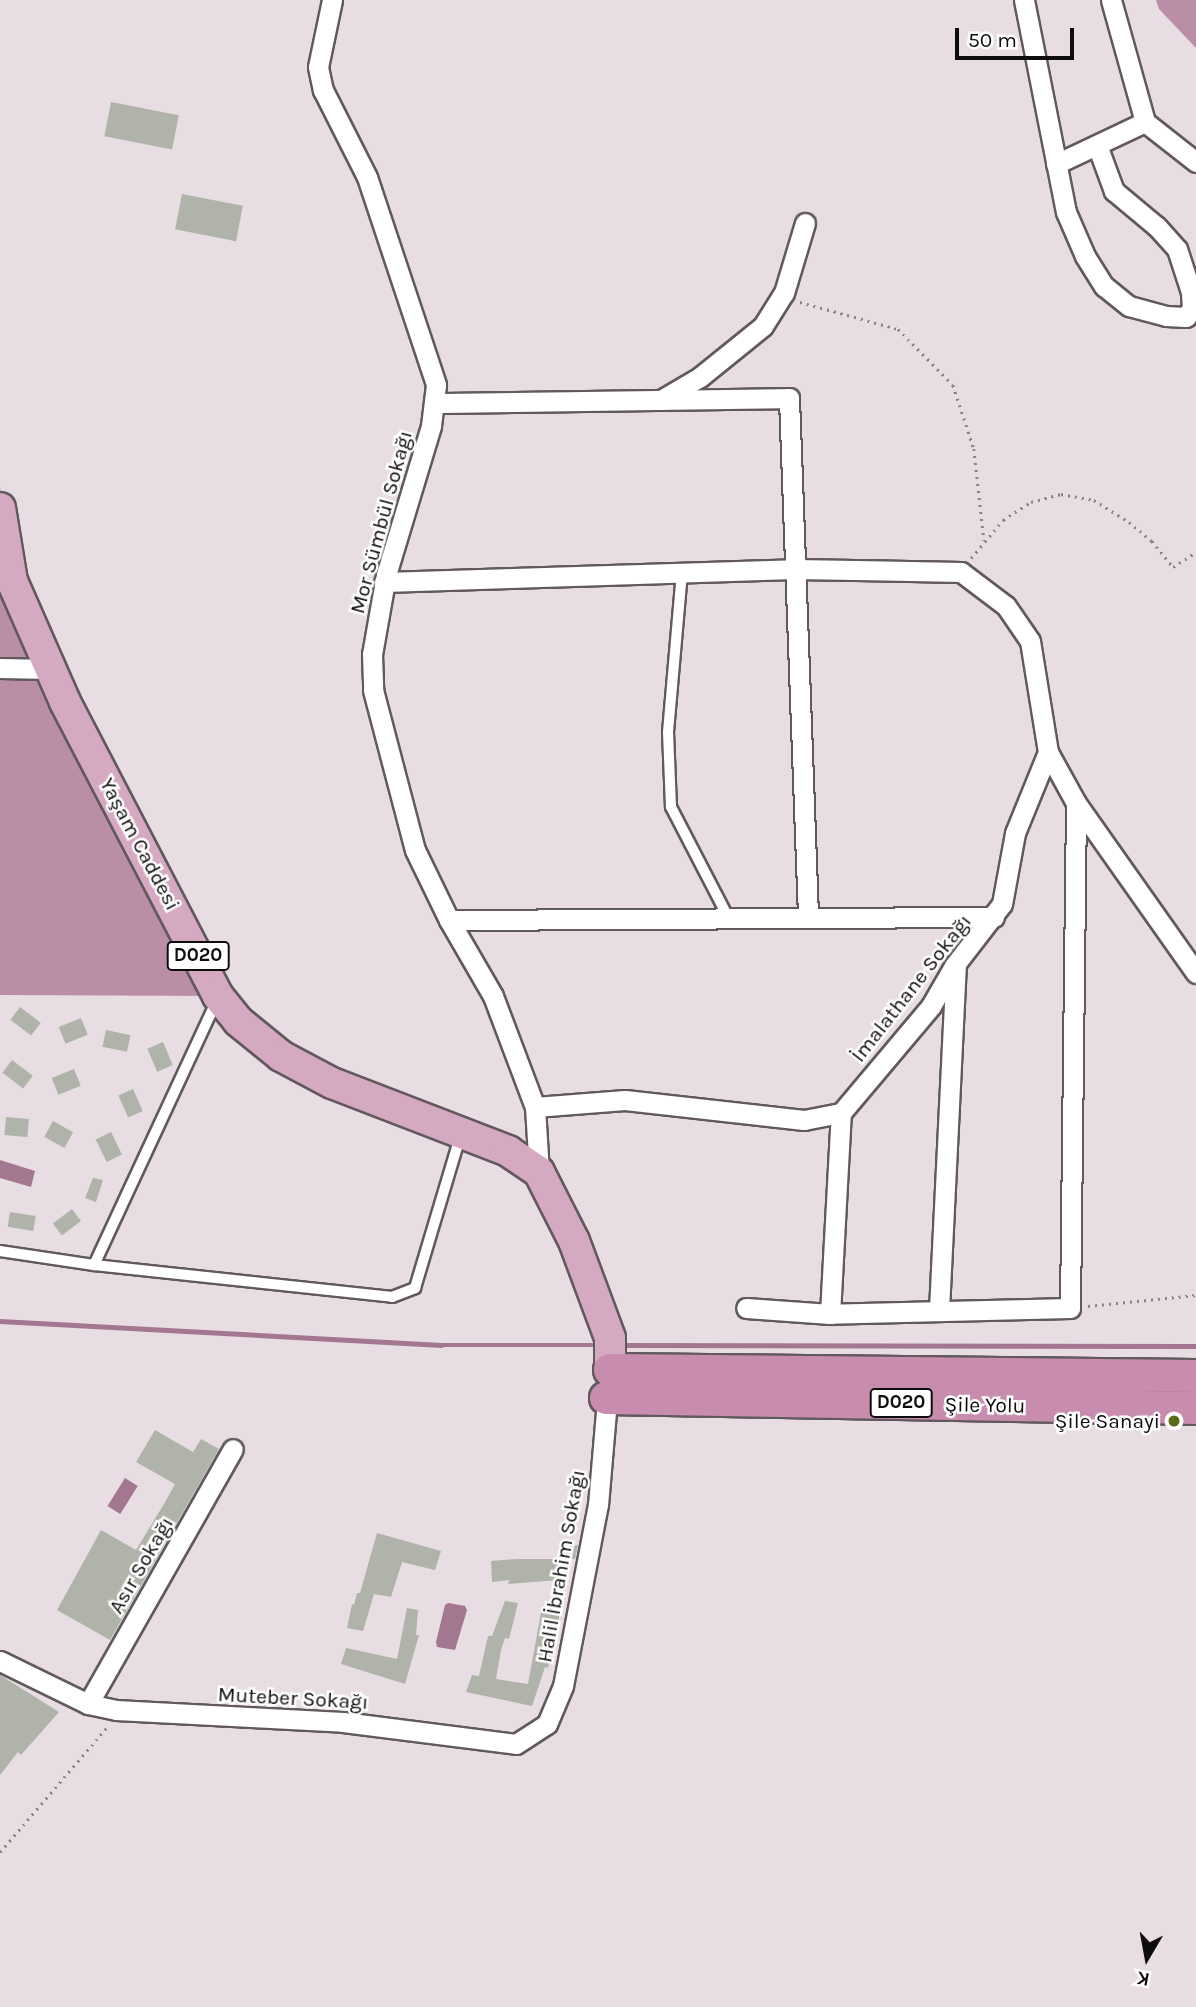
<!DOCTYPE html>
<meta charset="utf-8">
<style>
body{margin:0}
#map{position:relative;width:1196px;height:2007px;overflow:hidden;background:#e7dde2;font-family:Karla,sans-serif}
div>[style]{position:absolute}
.forest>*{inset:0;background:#bb8ea7}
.water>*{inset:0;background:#a2778f;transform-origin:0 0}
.stream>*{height:4.5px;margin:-2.25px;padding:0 2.25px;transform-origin:2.25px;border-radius:2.25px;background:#a2778f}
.building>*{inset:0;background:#b0b3aa;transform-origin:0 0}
.path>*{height:2.5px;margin-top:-1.25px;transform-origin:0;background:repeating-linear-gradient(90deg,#8a8386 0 2px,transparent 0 7px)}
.roads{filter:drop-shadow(2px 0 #61595d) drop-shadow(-2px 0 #61595d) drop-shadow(0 2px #61595d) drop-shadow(0 -2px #61595d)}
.service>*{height:10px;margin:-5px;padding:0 5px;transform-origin:5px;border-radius:5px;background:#fff}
.minor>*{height:19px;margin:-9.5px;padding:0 9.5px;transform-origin:9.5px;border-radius:9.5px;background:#fff}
.primary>*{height:30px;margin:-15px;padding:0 15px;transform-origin:15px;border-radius:15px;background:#d6a9c3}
.trunk>*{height:32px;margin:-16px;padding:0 16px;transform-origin:16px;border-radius:16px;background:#c88caf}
.dots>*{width:19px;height:19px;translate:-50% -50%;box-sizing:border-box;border:4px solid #fff;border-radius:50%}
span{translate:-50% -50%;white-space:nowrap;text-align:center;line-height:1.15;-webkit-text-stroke:5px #fff;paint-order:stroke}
.shield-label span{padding:2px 5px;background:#fff;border:2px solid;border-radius:5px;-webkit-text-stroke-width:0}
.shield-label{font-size:19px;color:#0f0c0d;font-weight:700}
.street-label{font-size:21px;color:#0f0c0d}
.poi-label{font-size:21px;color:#0f0c0d}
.right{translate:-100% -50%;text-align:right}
.north{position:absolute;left:1112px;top:1923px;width:70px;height:70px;-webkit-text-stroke:5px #fff;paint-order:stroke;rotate:190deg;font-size:19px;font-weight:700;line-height:28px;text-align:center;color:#0f0c0d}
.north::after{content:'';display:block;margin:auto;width:24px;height:32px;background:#0f0c0d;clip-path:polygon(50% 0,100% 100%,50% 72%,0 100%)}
.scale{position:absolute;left:955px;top:28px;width:119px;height:32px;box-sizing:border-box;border:4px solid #0f0c0d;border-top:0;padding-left:9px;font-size:21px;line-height:24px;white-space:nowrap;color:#0f0c0d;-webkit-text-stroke:5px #fff;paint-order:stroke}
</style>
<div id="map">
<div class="forest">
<i style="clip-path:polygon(1156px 0,1196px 0,1196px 48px,1159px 9px)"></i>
<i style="clip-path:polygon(0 486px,12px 582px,218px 996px,0 995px)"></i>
</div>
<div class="water">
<i style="clip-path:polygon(0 1160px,35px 1171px,31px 1187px,0 1178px)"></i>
<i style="left:125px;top:1478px;width:15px;height:33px;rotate:32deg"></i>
<i style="clip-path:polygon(448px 1603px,465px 1606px,467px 1610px,455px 1650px,437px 1647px,436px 1642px,445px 1605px)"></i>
</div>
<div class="stream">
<i style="left:0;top:1321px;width:442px;rotate:3.1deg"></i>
<i style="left:441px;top:1345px;width:154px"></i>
<i style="left:624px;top:1345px;width:572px;rotate:0.1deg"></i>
</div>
<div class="building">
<i style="left:111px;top:102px;width:69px;height:35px;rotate:11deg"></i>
<i style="left:182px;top:194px;width:62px;height:36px;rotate:11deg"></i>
<i style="left:20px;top:1007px;width:26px;height:16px;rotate:37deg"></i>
<i style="left:81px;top:1018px;width:18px;height:24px;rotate:68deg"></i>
<i style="left:106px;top:1030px;width:25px;height:17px;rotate:12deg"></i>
<i style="left:163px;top:1042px;width:25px;height:17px;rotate:67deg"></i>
<i style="left:12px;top:1060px;width:26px;height:16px;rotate:37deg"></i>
<i style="left:74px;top:1069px;width:18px;height:24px;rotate:68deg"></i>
<i style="left:133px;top:1089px;width:24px;height:16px;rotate:66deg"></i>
<i style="left:6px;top:1117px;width:23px;height:18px;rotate:5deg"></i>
<i style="left:53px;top:1121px;width:23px;height:18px;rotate:29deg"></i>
<i style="left:111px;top:1132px;width:25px;height:17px;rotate:64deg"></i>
<i style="clip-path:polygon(93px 1178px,103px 1180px,96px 1202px,85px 1198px)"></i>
<i style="left:72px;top:1209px;width:15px;height:24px;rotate:53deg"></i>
<i style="left:10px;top:1212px;width:26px;height:15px;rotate:9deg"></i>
<i style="clip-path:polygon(155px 1430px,193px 1452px,201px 1439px,219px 1449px,110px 1640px,57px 1610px,101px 1530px,136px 1550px,164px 1504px,175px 1484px,136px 1462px)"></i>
<i style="clip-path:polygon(377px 1533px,441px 1551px,435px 1570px,402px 1562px,391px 1597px,374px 1594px,363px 1631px,347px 1628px,352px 1604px,354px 1605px,357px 1593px,360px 1593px)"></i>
<i style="clip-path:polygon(578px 1545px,575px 1559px,560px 1560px,560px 1548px)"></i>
<i style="clip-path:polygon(516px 1559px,557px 1559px,559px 1580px,508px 1584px,509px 1580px,492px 1582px,491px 1561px)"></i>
<i style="clip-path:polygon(505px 1601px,518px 1603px,509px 1639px,505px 1638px,501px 1650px,496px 1679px,528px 1684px,542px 1607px,561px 1608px,548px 1668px,545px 1667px,532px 1706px,466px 1692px,472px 1675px,479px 1676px,488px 1636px,492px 1636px)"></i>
<i style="clip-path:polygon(407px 1608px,418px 1610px,416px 1635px,419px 1635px,405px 1684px,341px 1664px,346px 1648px,397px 1659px)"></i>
<i style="clip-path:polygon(0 1675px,59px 1712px,21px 1755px,18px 1752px,0 1775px)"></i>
</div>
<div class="path">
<i style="left:800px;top:302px;width:102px;rotate:15.4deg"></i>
<i style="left:898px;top:329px;width:78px;rotate:45.5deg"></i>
<i style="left:953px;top:385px;width:67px;rotate:71.8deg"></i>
<i style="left:974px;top:449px;width:92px;rotate:83.7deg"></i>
<i style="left:971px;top:558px;width:50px;rotate:-49.9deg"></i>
<i style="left:1003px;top:520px;width:33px;rotate:-33deg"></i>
<i style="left:1031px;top:502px;width:31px;rotate:-15deg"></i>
<i style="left:1061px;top:494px;width:34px;rotate:10deg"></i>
<i style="left:1094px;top:500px;width:41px;rotate:32.2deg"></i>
<i style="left:1129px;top:522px;width:30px;rotate:40deg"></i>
<i style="left:1152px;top:541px;width:33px;rotate:51deg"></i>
<i style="left:1173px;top:567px;width:27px;rotate:-33deg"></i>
<i style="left:1088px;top:1306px;width:109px;rotate:-5.8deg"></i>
<i style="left:0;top:1852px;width:166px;rotate:-49.4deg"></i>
</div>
<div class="roads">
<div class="service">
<i style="left:682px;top:572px;width:161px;rotate:95deg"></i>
<i style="left:668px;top:732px;width:75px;rotate:87.7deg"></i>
<i style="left:671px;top:807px;width:124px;rotate:62.6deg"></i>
<i style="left:0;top:1251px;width:95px;rotate:8.5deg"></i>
<i style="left:94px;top:1265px;width:300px;rotate:6.1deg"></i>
<i style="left:392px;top:1297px;width:25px;rotate:-21deg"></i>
<i style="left:415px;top:1288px;width:158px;rotate:-73.4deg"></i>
<i style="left:94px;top:1265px;width:290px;rotate:-65.1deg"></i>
</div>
<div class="minor">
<i style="left:332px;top:0;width:68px;rotate:101.8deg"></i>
<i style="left:318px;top:67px;width:24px;rotate:78deg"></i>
<i style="left:323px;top:90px;width:97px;rotate:63.2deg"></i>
<i style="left:367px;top:177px;width:219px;rotate:71.6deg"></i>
<i style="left:436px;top:385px;width:41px;rotate:97deg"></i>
<i style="left:431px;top:426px;width:156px;rotate:106.8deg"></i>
<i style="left:386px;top:575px;width:80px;rotate:100deg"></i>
<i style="left:372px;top:654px;width:36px;rotate:88deg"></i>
<i style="left:373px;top:690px;width:165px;rotate:75.3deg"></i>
<i style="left:415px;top:850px;width:78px;rotate:64.1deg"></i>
<i style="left:449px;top:920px;width:88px;rotate:59.9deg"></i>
<i style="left:493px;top:996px;width:119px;rotate:69.3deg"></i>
<i style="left:535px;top:1107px;width:65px;rotate:86.5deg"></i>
<i style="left:1024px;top:0;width:216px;rotate:78.8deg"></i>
<i style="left:1066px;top:212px;width:48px;rotate:66.6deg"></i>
<i style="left:1085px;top:256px;width:36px;rotate:58deg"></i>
<i style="left:1104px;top:286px;width:32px;rotate:39deg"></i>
<i style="left:1129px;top:306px;width:38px;rotate:15deg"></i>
<i style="left:1166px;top:316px;width:20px;rotate:3deg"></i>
<i style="left:1186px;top:317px;width:11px;rotate:-56deg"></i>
<i style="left:1192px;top:308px;width:16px;rotate:-94deg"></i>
<i style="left:1191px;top:292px;width:45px;rotate:-108deg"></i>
<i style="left:1177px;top:249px;width:31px;rotate:-132deg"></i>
<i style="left:1156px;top:226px;width:55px;rotate:-140.2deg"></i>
<i style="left:1114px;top:191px;width:49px;rotate:-110.3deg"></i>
<i style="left:1111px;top:0;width:127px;rotate:74.4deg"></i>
<i style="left:1145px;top:122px;width:65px;rotate:38.1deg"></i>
<i style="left:1056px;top:164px;width:98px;rotate:-25.3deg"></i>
<i style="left:661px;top:400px;width:45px;rotate:-30.5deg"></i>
<i style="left:700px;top:377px;width:81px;rotate:-39deg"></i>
<i style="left:763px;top:326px;width:39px;rotate:-58deg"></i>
<i style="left:784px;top:293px;width:73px;rotate:-73.3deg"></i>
<i style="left:434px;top:403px;width:355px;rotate:-0.8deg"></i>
<i style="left:789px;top:398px;width:518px;rotate:87.9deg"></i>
<i style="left:384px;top:582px;width:410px;rotate:-1.8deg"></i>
<i style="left:794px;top:569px;width:167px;rotate:1deg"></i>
<i style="left:961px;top:572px;width:56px;rotate:37.1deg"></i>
<i style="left:1006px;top:606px;width:42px;rotate:55.6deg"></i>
<i style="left:1030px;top:641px;width:112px;rotate:80.8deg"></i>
<i style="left:1048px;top:752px;width:58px;rotate:61.2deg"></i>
<i style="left:1076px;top:803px;width:505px;rotate:90.68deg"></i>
<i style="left:1070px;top:1308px;width:240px;rotate:178.6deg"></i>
<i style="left:830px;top:1314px;width:84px;rotate:-175.9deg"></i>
<i style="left:0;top:668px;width:50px;rotate:1.1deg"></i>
<i style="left:1076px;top:803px;width:208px;rotate:54.8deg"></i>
<i style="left:449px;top:920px;width:545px;rotate:-0.32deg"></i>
<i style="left:535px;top:1107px;width:90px;rotate:-4.4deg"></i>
<i style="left:625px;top:1100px;width:180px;rotate:6.4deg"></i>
<i style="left:804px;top:1120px;width:38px;rotate:-11deg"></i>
<i style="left:841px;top:1113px;width:140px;rotate:-49.9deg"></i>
<i style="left:931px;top:1006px;width:46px;rotate:-60.1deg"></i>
<i style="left:954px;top:966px;width:78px;rotate:-52.3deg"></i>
<i style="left:1002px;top:904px;width:72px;rotate:-79.6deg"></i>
<i style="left:1015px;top:833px;width:87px;rotate:-67.8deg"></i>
<i style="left:939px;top:1310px;width:345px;rotate:-87.2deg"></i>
<i style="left:830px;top:1314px;width:201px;rotate:-86.9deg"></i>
<i style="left:0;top:1661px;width:98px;rotate:26deg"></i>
<i style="left:88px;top:1704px;width:29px;rotate:12deg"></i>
<i style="left:116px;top:1710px;width:227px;rotate:3deg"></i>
<i style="left:343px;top:1722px;width:174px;rotate:7.2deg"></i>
<i style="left:516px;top:1744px;width:37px;rotate:-33deg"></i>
<i style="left:547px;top:1724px;width:41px;rotate:-67.2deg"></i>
<i style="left:563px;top:1686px;width:184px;rotate:-79.1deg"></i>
<i style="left:598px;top:1505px;width:117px;rotate:-85.1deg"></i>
<i style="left:88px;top:1704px;width:293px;rotate:-60.4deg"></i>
</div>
<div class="primary">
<i style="left:0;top:508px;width:74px;rotate:80.7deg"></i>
<i style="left:12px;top:581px;width:132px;rotate:66.3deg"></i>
<i style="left:65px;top:702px;width:331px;rotate:62.5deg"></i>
<i style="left:218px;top:996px;width:32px;rotate:51deg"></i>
<i style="left:238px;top:1021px;width:55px;rotate:39.1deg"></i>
<i style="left:281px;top:1056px;width:58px;rotate:27.9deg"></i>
<i style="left:332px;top:1083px;width:189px;rotate:21.1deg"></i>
<i style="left:508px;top:1151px;width:37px;rotate:34deg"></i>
<i style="left:539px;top:1172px;width:77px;rotate:63.1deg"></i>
<i style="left:574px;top:1241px;width:103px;rotate:69.6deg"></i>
<i style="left:610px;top:1338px;width:32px;rotate:90deg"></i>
</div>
<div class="trunk">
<i style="left:610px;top:1370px;width:586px;rotate:0.59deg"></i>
<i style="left:606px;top:1398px;width:590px;rotate:0.97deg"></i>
</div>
</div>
<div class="dots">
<i style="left:1174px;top:1421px;background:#5a6c18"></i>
</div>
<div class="shield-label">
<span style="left:198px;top:956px">D020</span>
<span style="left:901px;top:1403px">D020</span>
</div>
<div class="street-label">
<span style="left:381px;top:522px;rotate:-75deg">Mor Sümbül Sokağı</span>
<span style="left:140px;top:844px;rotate:62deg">Yaşam Caddesi</span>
<span style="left:911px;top:988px;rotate:-52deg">İmalathane Sokağı</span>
<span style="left:985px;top:1405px;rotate:1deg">Şile Yolu</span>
<span style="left:141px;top:1565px;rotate:-60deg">Asır Sokağı</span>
<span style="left:561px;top:1566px;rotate:-80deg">Halil İbrahim Sokağı</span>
<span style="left:293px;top:1698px;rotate:3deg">Muteber Sokağı</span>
</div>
<div class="poi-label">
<span class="right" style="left:1160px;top:1421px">Şile Sanayi</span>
</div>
<div class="north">K</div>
<div class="scale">50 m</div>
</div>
